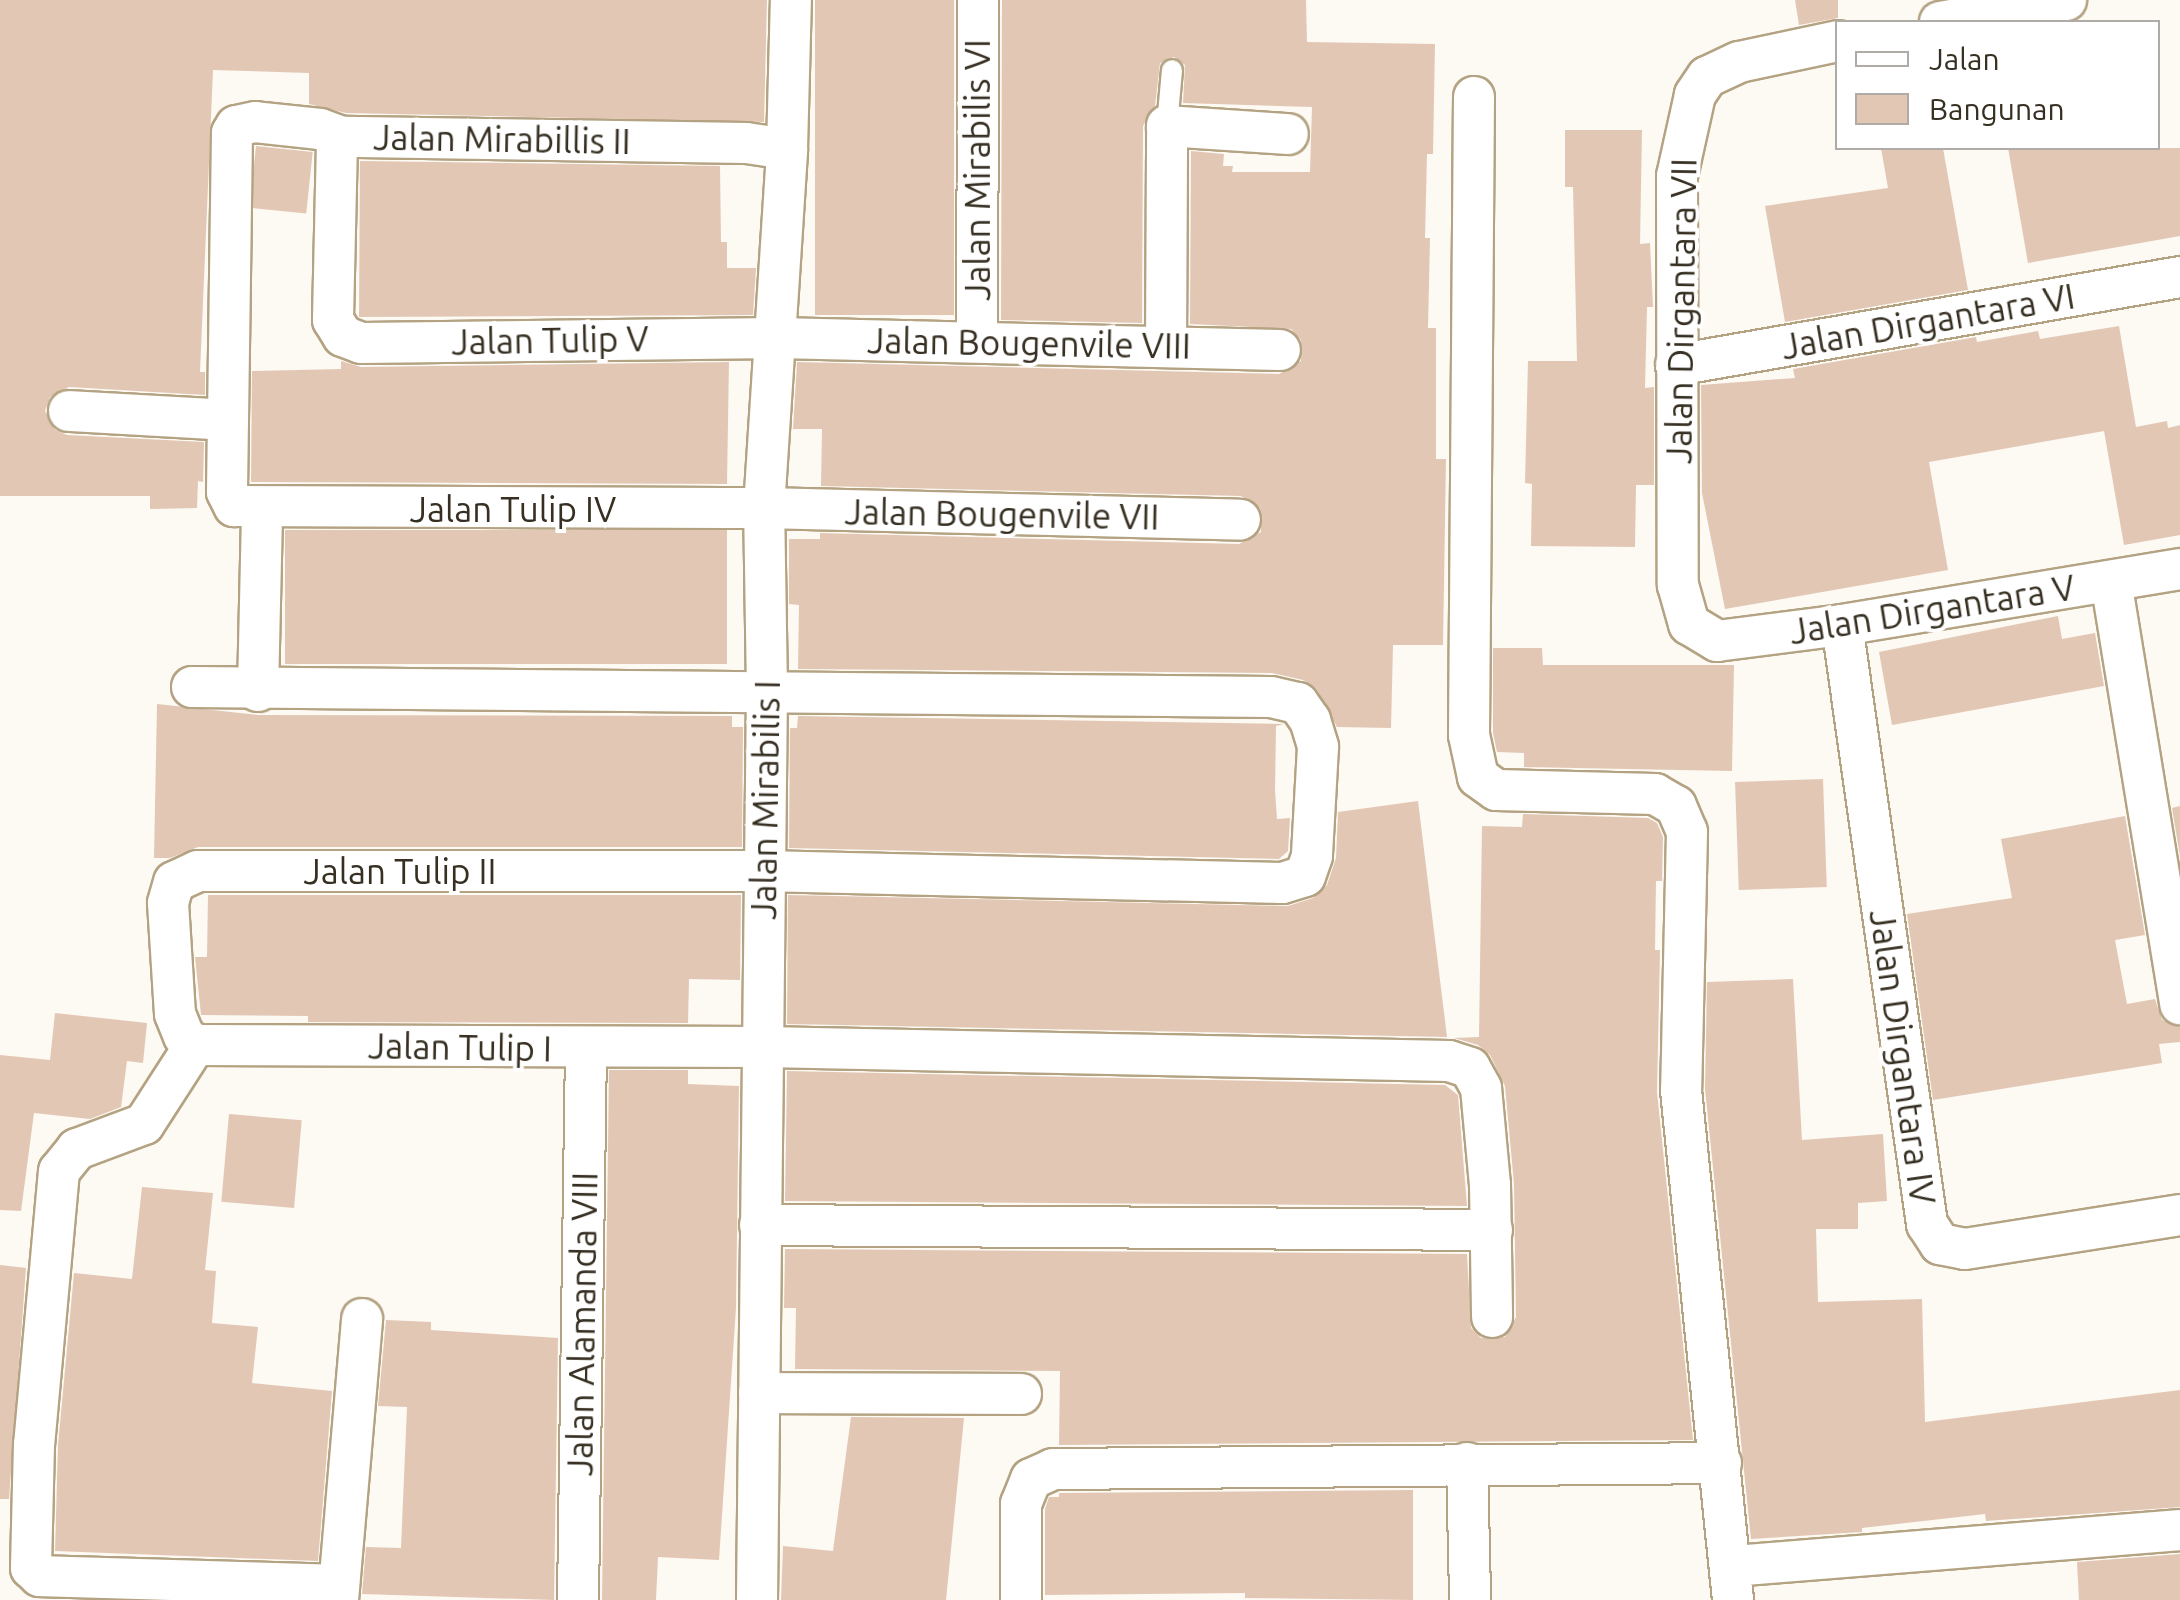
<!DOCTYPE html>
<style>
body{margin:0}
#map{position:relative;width:2180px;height:1600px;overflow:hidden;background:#fdf9f3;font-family:Ubuntu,sans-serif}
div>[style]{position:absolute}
.building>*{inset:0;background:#e3c7b5;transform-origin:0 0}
.roads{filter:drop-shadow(2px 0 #b4a383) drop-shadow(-2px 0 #b4a383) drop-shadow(0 2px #b4a383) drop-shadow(0 -2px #b4a383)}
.lane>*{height:20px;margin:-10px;padding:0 10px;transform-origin:10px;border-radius:10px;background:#fff}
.street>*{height:40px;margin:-20px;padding:0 20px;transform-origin:20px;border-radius:20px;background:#fff}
span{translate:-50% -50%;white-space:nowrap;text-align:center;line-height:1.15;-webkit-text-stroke:8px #fff;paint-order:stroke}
.street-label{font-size:35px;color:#362f22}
.legend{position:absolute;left:1835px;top:20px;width:325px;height:130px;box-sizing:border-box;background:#fff;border:2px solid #afaca7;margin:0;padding:12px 18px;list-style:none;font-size:30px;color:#362f22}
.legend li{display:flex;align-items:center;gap:20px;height:50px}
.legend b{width:50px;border:2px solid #afaca7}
</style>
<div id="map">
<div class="building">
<i style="clip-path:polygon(0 0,767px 0,764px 122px,346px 113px,309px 104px,309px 73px,213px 70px,200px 372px,205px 372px,205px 395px,69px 387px,50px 397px,45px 411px,55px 430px,67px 435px,204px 442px,203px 482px,198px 481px,197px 508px,150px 509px,150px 496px,0 496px)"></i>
<i style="left:815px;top:0;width:139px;height:315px"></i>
<i style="clip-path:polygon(1002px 0,1306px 0,1307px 42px,1435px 44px,1433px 154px,1427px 154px,1425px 238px,1430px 238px,1428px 328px,1436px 328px,1436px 459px,1446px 459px,1443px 645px,1393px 645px,1391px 728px,1337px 727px,1316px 688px,1303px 680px,1272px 673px,798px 669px,799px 605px,789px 604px,789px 539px,820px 539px,820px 533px,1239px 544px,1261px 532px,1260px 508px,1241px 496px,821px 486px,822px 429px,793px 429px,797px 362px,1279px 374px,1301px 361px,1301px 340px,1291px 329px,1190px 324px,1191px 151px,1224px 154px,1223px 166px,1233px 166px,1232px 172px,1310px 172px,1312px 107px,1183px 103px,1185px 65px,1174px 57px,1160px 63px,1155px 106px,1143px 126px,1142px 323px,1001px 320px)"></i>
<i style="clip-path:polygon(1795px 0,1838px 0,1838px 18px,1799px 25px)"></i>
<i style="clip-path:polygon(1565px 130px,1642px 130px,1640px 244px,1650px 243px,1653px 307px,1647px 307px,1645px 388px,1654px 387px,1654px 485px,1636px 485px,1635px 547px,1531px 546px,1532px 484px,1525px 483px,1528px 361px,1577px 361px,1573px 187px,1565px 187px)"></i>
<i style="left:256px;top:146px;width:57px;height:62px;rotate:6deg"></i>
<i style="clip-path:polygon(1881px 148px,1943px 148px,1968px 290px,1785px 322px,1765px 206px,1888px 188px)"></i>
<i style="clip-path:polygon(2008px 148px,2180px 148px,2180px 236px,2028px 263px)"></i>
<i style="clip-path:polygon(360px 161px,720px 166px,721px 242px,727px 242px,727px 268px,756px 268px,753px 315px,359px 317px)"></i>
<i style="clip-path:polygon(2119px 326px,2136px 427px,2167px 421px,2168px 428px,2180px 425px,2180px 535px,2124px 545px,2104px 431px,1929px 462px,1948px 570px,1725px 609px,1702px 493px,1701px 385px,1795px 378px,1793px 369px,1976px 337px,1977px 342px,2038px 331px,2040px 339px)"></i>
<i style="clip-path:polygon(341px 361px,361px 367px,729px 362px,727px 484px,251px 482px,252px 371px,341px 369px)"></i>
<i style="left:285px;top:530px;width:442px;height:134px"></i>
<i style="clip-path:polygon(2058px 616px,2062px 639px,2095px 633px,2104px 686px,1892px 725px,1879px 652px)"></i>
<i style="clip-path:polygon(1493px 648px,1542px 648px,1543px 665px,1734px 665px,1732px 771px,1524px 767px,1524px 753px,1497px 752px,1493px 733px)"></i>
<i style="clip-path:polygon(157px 704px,258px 715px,732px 716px,732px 727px,743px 727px,742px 847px,198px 847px,170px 858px,154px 858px)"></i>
<i style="clip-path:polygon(798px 716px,1284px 724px,1276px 726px,1275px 790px,1277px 819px,1290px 818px,1288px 851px,1279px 859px,789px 848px,790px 728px,797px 728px)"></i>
<i style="left:1823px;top:779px;width:108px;height:88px;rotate:88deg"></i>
<i style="clip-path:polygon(1418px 801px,1447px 1037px,787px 1024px,788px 895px,1288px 906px,1313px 898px,1327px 885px,1336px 858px,1338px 812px)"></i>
<i style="clip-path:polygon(2180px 806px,2180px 856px,2172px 808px)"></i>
<i style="clip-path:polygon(1523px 814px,1648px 818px,1657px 823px,1663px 837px,1662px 881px,1656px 881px,1655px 950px,1660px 950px,1657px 1092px,1693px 1440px,1059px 1445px,1060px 1371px,795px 1369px,796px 1308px,784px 1308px,785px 1249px,1467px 1254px,1471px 1328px,1481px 1338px,1505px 1337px,1516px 1317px,1514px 1184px,1505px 1086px,1490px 1055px,1478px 1045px,1454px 1038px,1479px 1037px,1482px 826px,1522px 827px)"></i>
<i style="clip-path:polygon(2125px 816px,2145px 935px,2115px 940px,2127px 1004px,2155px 999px,2162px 1020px,2180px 1027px,2180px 1042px,2159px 1044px,2162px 1063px,1933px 1100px,1907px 914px,2012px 898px,2001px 839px)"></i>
<i style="clip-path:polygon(208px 895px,741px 895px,740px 980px,689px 979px,688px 1023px,308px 1022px,308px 1016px,201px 1015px,195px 957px,207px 957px)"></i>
<i style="clip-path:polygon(1793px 979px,1802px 1140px,1883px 1134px,1887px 1201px,1858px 1203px,1858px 1229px,1816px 1229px,1818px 1302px,1922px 1299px,1925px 1422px,2180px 1390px,2180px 1507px,1986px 1521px,1985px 1514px,1862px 1528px,1862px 1532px,1751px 1539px,1705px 1089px,1707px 982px)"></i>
<i style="clip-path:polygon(55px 1013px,147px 1023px,143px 1063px,127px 1061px,121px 1107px,90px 1119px,34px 1113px,21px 1211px,0 1210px,0 1055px,50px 1060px)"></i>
<i style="clip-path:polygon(609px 1070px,688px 1070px,688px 1084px,739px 1086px,736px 1308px,719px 1560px,658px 1557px,656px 1600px,602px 1600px)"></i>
<i style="clip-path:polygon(787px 1071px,1445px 1085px,1458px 1095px,1467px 1206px,785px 1201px)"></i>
<i style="left:229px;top:1114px;width:73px;height:88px;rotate:5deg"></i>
<i style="clip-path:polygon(142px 1187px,213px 1193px,205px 1270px,216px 1271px,212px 1323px,258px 1327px,252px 1383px,332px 1391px,318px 1561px,55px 1551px,58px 1445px,74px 1273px,132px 1279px)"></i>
<i style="clip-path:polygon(0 1265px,26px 1268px,9px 1499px,0 1499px)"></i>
<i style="clip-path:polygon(386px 1320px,431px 1322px,431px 1330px,558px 1338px,554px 1600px,362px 1594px,366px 1547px,401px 1548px,407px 1407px,378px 1406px)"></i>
<i style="clip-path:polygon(851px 1417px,964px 1418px,946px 1600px,781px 1600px,783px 1546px,833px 1551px)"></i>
<i style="clip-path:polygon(1413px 1490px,1413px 1600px,1245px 1598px,1245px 1593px,1045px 1595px,1045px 1509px,1049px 1497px,1059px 1497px,1059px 1493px)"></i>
<i style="clip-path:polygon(2180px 1554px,2180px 1600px,2079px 1600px,2077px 1562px)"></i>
</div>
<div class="roads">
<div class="lane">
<i style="left:1167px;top:126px;width:56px;rotate:-84.9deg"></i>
</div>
<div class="street">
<i style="left:1940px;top:22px;width:128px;rotate:-9.9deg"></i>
<i style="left:1838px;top:41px;width:101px;rotate:168deg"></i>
<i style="left:1739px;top:62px;width:35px;rotate:155deg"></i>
<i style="left:1707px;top:77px;width:22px;rotate:124deg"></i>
<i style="left:1695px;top:95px;width:83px;rotate:102.5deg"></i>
<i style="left:1677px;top:176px;width:409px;rotate:89.9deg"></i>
<i style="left:1678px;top:585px;width:41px;rotate:74.2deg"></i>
<i style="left:1689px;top:624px;width:33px;rotate:31deg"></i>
<i style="left:1717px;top:641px;width:126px;rotate:-7.3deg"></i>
<i style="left:1842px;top:625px;width:343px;rotate:-9.4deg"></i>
<i style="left:1474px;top:97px;width:638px;rotate:90.45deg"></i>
<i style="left:1469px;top:735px;width:43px;rotate:77.9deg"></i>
<i style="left:1478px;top:777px;width:22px;rotate:36deg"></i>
<i style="left:1496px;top:790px;width:159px;rotate:1.4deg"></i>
<i style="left:1655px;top:794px;width:24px;rotate:30deg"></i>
<i style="left:1676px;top:806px;width:28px;rotate:67deg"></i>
<i style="left:1687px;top:832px;width:258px;rotate:91.3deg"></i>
<i style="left:1681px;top:1090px;width:513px;rotate:84.18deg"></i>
<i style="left:342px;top:137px;width:23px;rotate:-160deg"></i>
<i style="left:320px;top:129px;width:65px;rotate:-173.9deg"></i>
<i style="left:255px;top:122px;width:19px;rotate:168deg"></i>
<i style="left:236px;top:126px;width:8px;rotate:120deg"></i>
<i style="left:232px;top:133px;width:359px;rotate:90.8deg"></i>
<i style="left:227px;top:492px;width:16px;rotate:63deg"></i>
<i style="left:234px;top:506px;width:530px;rotate:0.22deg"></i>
<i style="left:764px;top:508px;width:476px;rotate:1.4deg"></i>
<i style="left:787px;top:149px;width:41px;rotate:-171.7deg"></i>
<i style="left:746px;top:143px;width:404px;rotate:-179.1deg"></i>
<i style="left:342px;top:137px;width:7px;rotate:135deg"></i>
<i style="left:337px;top:142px;width:178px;rotate:91.3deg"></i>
<i style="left:333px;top:320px;width:19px;rotate:58deg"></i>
<i style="left:343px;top:336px;width:19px;rotate:21deg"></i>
<i style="left:361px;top:343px;width:416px;rotate:-0.7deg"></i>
<i style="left:777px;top:338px;width:503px;rotate:1.37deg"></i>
<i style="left:977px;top:340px;width:340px;rotate:-89.8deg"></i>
<i style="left:1166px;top:345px;width:219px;rotate:-89.7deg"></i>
<i style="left:1167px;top:126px;width:121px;rotate:3.8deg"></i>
<i style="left:1676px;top:365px;width:512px;rotate:-9.9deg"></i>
<i style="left:69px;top:411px;width:159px;rotate:3.2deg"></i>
<i style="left:2111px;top:581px;width:429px;rotate:80.7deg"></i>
<i style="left:1842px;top:625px;width:605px;rotate:81.92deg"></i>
<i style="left:1927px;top:1224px;width:24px;rotate:57deg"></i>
<i style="left:1940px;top:1244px;width:25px;rotate:11deg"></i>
<i style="left:1965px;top:1249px;width:218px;rotate:-9deg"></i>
<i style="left:192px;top:687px;width:1079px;rotate:0.53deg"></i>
<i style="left:1271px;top:697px;width:28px;rotate:13deg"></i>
<i style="left:1298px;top:703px;width:21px;rotate:55deg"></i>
<i style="left:1310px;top:720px;width:28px;rotate:73deg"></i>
<i style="left:1318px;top:747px;width:109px;rotate:93.2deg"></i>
<i style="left:1312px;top:856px;width:21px;rotate:109deg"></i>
<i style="left:1305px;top:876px;width:24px;rotate:163deg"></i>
<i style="left:1282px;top:883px;width:520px;rotate:-178.68deg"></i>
<i style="left:762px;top:871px;width:564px;rotate:180deg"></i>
<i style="left:198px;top:871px;width:26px;rotate:155deg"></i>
<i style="left:174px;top:882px;width:22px;rotate:106deg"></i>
<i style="left:168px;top:903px;width:111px;rotate:86.4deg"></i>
<i style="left:175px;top:1014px;width:24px;rotate:68deg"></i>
<i style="left:184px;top:1036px;width:14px;rotate:39deg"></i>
<i style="left:195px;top:1045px;width:569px;rotate:0.2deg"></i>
<i style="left:764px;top:1047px;width:685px;rotate:1.17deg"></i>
<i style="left:1449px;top:1061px;width:22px;rotate:18deg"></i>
<i style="left:1470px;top:1068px;width:23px;rotate:61deg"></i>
<i style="left:1481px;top:1088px;width:97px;rotate:84.7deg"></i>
<i style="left:1490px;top:1185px;width:132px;rotate:89.1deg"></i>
<i style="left:258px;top:691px;width:181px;rotate:-88.7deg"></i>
<i style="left:195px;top:1045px;width:94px;rotate:122.8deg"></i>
<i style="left:144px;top:1124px;width:72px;rotate:159.5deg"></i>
<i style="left:77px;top:1149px;width:28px;rotate:129deg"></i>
<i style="left:59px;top:1171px;width:274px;rotate:95.2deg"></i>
<i style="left:34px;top:1444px;width:124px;rotate:91.4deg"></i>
<i style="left:31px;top:1568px;width:12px;rotate:42deg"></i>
<i style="left:40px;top:1576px;width:298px;rotate:1.7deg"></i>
<i style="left:760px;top:1225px;width:732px;rotate:0.39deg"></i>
<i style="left:759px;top:1393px;width:262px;rotate:0.2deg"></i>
<i style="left:1467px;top:1463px;width:137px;rotate:88.7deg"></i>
<i style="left:1733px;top:1566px;width:448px;rotate:-4.6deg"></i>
<i style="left:338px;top:1600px;width:282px;rotate:-85.1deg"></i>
<i style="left:578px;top:1600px;width:552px;rotate:-89.17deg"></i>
<i style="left:757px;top:1600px;width:908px;rotate:-89.37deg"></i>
<i style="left:767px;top:692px;width:184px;rotate:-90.9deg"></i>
<i style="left:764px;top:508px;width:360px;rotate:-86.3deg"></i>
<i style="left:787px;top:149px;width:149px;rotate:-88.5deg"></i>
<i style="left:1021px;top:1600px;width:96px;rotate:-90deg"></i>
<i style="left:1021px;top:1504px;width:27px;rotate:-68deg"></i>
<i style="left:1031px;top:1479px;width:24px;rotate:-24deg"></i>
<i style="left:1053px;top:1469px;width:668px;rotate:-0.51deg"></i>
</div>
</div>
<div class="street-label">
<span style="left:502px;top:139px;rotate:1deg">Jalan Mirabillis II</span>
<span style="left:977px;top:170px;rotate:-90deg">Jalan Mirabilis VI</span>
<span style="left:1681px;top:311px;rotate:-89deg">Jalan Dirgantara VII</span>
<span style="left:1928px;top:321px;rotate:-10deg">Jalan Dirgantara VI</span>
<span style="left:550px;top:340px;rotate:-1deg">Jalan Tulip V</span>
<span style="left:1029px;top:343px;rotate:1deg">Jalan Bougenvile VIII</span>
<span style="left:513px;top:509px">Jalan Tulip IV</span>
<span style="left:1002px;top:514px;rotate:1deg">Jalan Bougenvile VII</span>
<span style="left:1932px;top:609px;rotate:-9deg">Jalan Dirgantara V</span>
<span style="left:765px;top:800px;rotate:-89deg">Jalan Mirabilis I</span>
<span style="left:400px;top:871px">Jalan Tulip II</span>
<span style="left:460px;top:1047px;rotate:1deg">Jalan Tulip I</span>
<span style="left:1903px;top:1057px;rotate:82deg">Jalan Dirgantara IV</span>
<span style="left:582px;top:1324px;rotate:-89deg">Jalan Alamanda VIII</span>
</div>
<ul class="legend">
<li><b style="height:12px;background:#fff"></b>Jalan</li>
<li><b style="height:28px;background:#e3c7b5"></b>Bangunan</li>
</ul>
</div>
